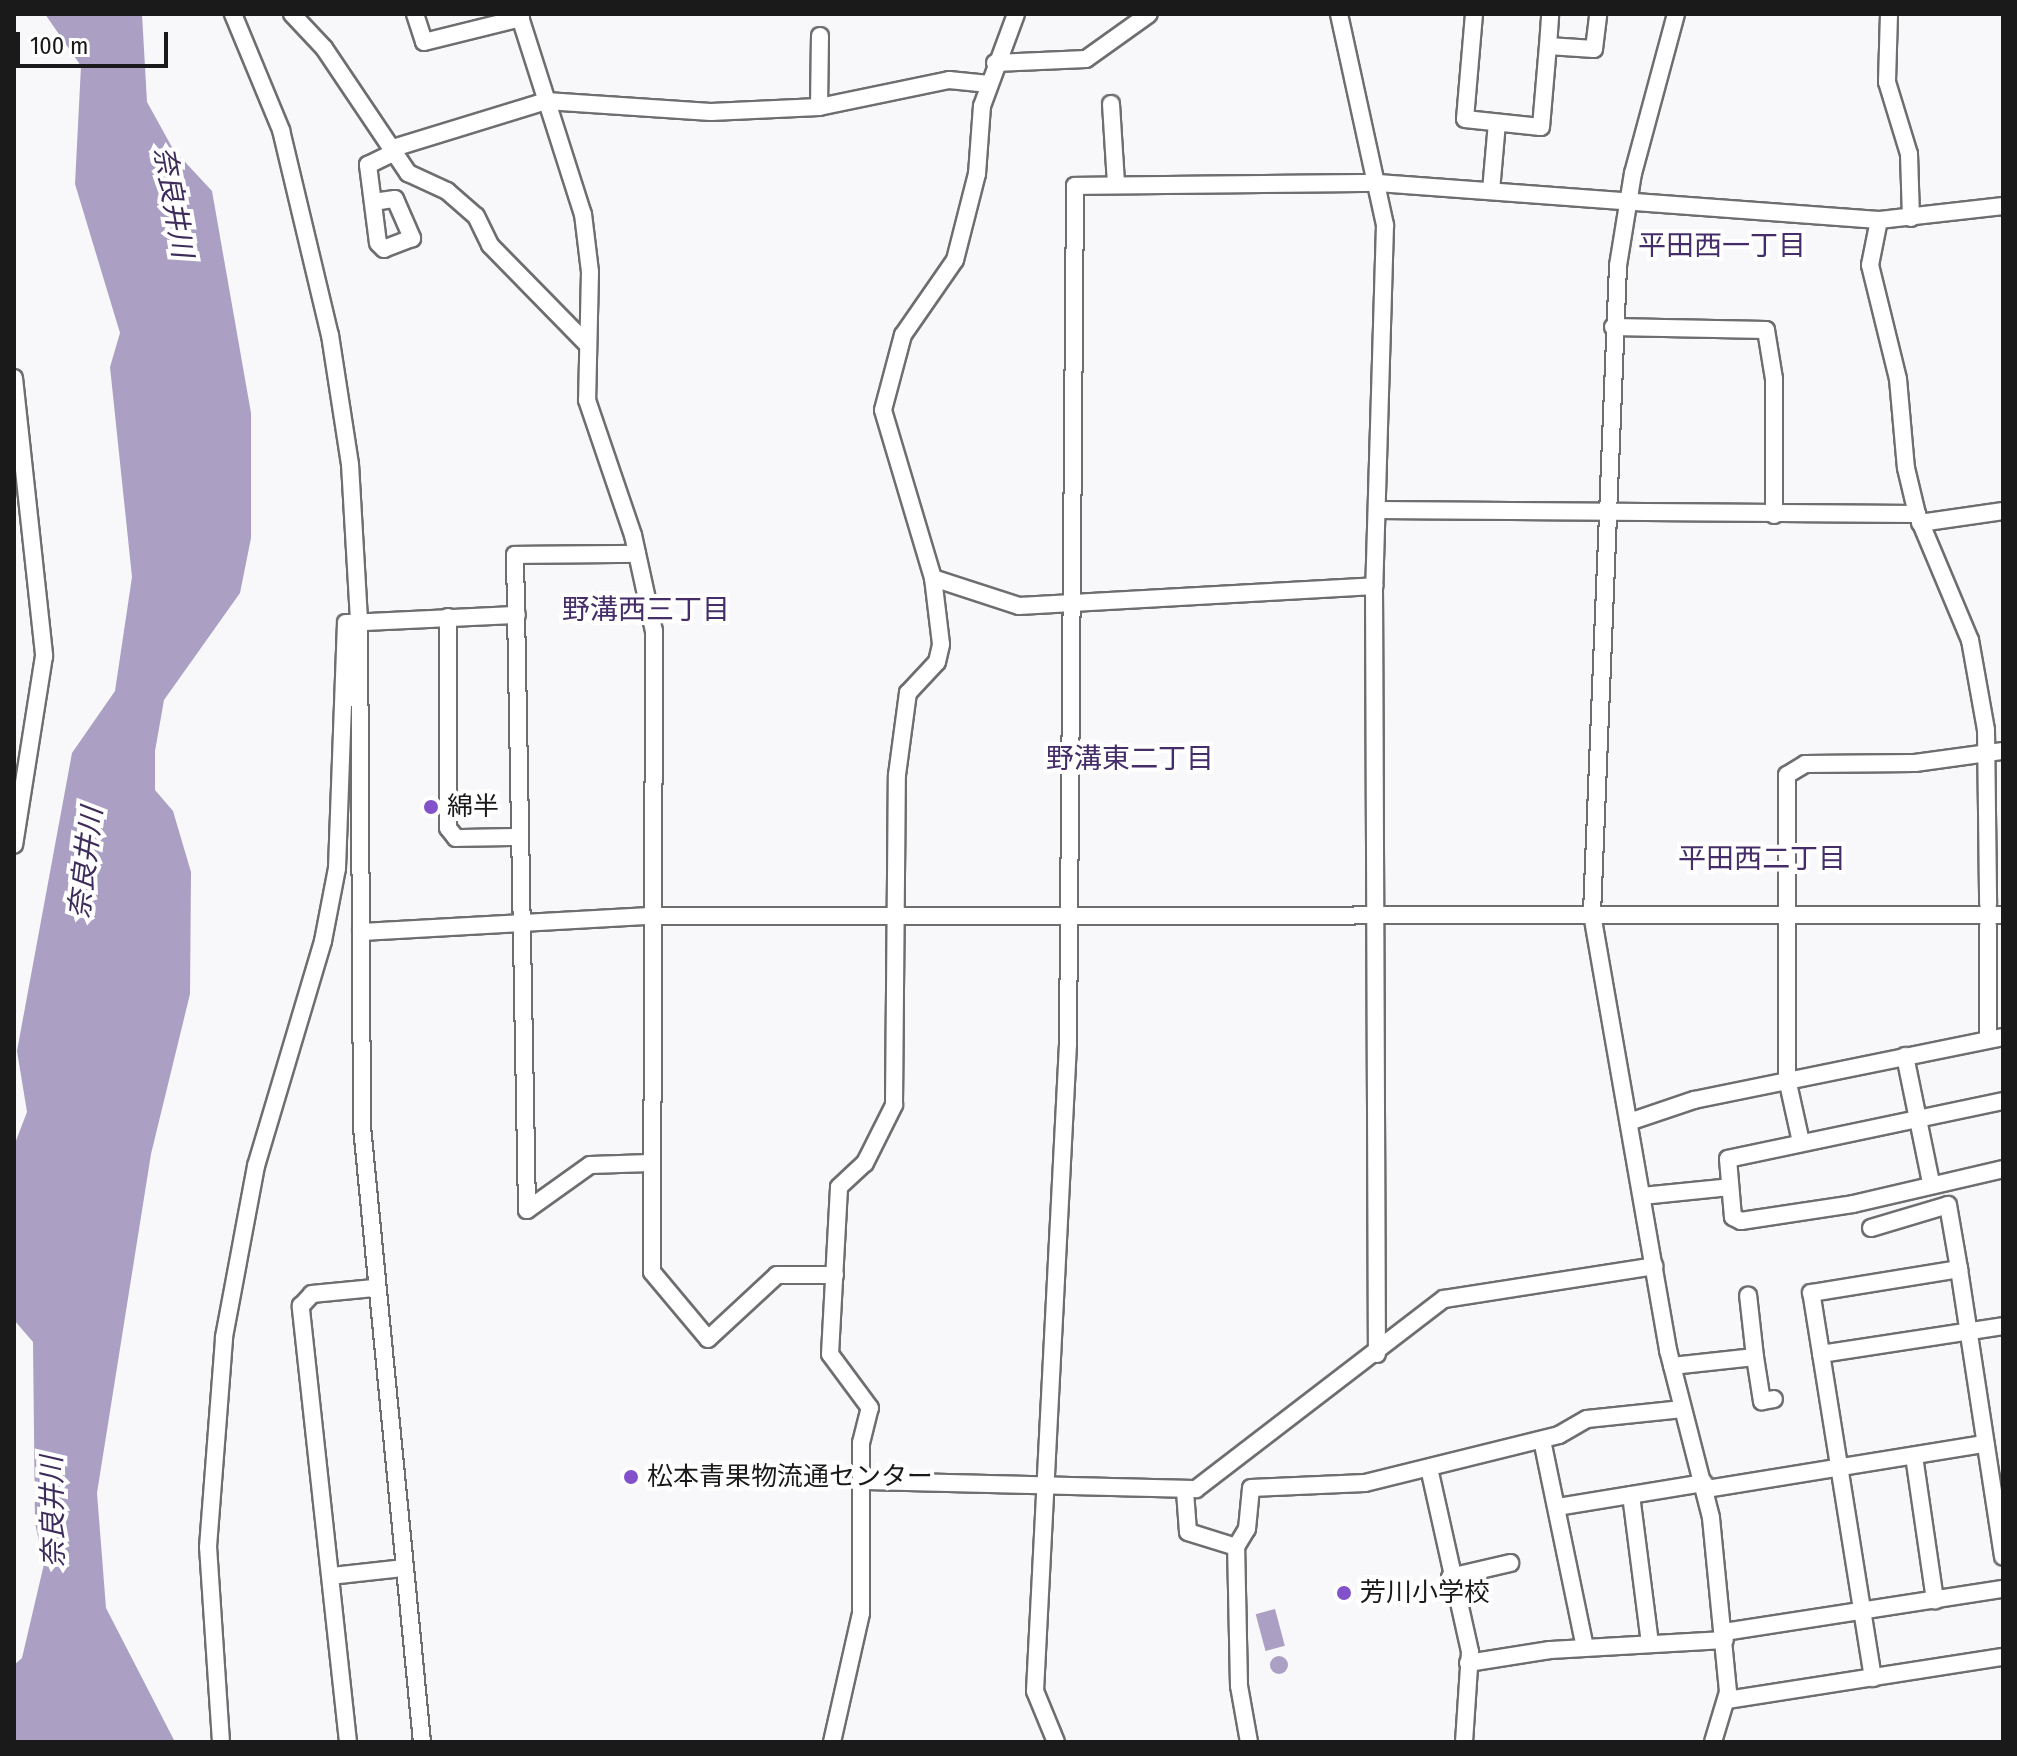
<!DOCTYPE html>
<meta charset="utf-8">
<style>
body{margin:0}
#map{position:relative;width:2017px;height:1756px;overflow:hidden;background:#f8f7fa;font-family:"Fira Sans Condensed","Noto Sans JP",sans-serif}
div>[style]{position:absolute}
.water>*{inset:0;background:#aba0c3;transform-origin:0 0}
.round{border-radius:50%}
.roads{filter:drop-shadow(2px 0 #6e6e70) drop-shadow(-2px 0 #6e6e70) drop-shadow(0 2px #6e6e70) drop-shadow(0 -2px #6e6e70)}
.minor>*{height:16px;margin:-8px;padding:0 8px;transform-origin:8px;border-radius:8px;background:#fff}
.dots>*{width:22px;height:22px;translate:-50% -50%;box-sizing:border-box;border:4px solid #fff;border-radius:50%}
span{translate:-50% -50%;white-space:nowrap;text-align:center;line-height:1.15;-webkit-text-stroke:8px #fff;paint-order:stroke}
.poi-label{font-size:26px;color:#1a1a1b}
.left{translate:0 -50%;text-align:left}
.water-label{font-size:28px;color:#3d2b5a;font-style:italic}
.neighbourhood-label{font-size:28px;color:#442d68}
.frame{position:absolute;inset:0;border:16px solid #1a1a1b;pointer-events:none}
.scale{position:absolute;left:16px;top:32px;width:152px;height:36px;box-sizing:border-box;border:4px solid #1a1a1b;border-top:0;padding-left:10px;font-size:24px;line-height:28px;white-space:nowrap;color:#1a1a1b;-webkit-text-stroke:6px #fff;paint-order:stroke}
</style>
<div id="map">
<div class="water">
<i style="clip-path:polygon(45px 14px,142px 14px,147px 102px,173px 149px,212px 191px,251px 413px,251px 538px,240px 593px,164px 700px,155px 751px,155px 790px,173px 811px,191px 872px,190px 994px,151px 1154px,97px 1493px,106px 1608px,175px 1742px,14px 1742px,14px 1665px,22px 1658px,44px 1564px,35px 1523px,33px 1342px,14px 1320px,14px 1146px,27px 1112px,17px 1051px,72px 753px,115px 691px,132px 577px,110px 367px,120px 333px,75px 184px,81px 66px)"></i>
<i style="left:1275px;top:1609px;width:38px;height:20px;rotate:75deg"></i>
<i class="round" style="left:1270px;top:1656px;width:18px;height:18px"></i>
</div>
<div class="roads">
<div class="minor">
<i style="left:233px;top:14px;width:126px;rotate:67.5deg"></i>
<i style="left:281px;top:130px;width:211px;rotate:76.6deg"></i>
<i style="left:330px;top:335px;width:131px;rotate:81.2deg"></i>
<i style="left:350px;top:464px;width:155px;rotate:86.7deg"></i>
<i style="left:359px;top:619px;width:508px;rotate:89.66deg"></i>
<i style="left:362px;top:1127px;width:618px;rotate:84.43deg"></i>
<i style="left:292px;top:14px;width:47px;rotate:46.7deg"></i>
<i style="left:324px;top:48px;width:151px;rotate:56.1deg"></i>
<i style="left:408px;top:173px;width:43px;rotate:24.8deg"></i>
<i style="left:447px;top:191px;width:38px;rotate:41deg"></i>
<i style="left:476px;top:216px;width:32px;rotate:64deg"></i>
<i style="left:490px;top:245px;width:137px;rotate:45.6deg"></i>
<i style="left:415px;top:14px;width:29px;rotate:72deg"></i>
<i style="left:424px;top:42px;width:100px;rotate:-13.9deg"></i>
<i style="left:519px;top:14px;width:210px;rotate:72.3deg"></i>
<i style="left:583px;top:214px;width:58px;rotate:83.1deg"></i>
<i style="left:590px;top:272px;width:128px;rotate:91.3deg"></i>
<i style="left:587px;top:400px;width:143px;rotate:71.2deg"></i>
<i style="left:633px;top:535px;width:98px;rotate:77.7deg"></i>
<i style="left:654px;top:631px;width:641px;rotate:90.18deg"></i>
<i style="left:652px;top:1272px;width:87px;rotate:50.1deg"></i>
<i style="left:708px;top:1339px;width:94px;rotate:-42.8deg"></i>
<i style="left:777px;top:1275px;width:58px"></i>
<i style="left:1339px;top:14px;width:216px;rotate:77.7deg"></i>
<i style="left:1385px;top:225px;width:361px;rotate:91.7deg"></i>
<i style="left:1374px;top:586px;width:768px;rotate:89.78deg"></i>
<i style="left:1474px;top:14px;width:105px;rotate:94.9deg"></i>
<i style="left:1465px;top:119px;width:76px;rotate:6deg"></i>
<i style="left:1541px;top:127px;width:81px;rotate:-85.1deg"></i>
<i style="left:1548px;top:46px;width:46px;rotate:3.7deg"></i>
<i style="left:1594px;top:49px;width:35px;rotate:-83deg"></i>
<i style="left:1676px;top:14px;width:165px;rotate:105.1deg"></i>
<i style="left:1633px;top:173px;width:94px;rotate:99.2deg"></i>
<i style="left:1618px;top:266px;width:649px;rotate:92.3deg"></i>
<i style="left:1592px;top:914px;width:443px;rotate:80.1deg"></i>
<i style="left:1668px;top:1350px;width:173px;rotate:75.6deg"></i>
<i style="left:1711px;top:1518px;width:175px;rotate:84.4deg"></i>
<i style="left:1728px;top:1692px;width:52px;rotate:106.7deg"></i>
<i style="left:1889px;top:14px;width:68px;rotate:91.7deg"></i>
<i style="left:1887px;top:82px;width:75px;rotate:73deg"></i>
<i style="left:1909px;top:154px;width:64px;rotate:88.2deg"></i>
<i style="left:1548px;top:46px;width:32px;rotate:-86deg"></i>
<i style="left:995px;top:63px;width:91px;rotate:-2.5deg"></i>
<i style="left:1086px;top:59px;width:77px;rotate:-35.5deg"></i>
<i style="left:1111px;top:104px;width:80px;rotate:86.4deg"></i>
<i style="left:819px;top:107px;width:71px;rotate:-89.2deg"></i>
<i style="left:390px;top:149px;width:163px;rotate:-17.1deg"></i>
<i style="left:546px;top:101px;width:165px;rotate:3.8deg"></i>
<i style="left:711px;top:112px;width:108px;rotate:-2.7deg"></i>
<i style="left:819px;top:107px;width:133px;rotate:-11.7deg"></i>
<i style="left:949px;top:80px;width:40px;rotate:5.7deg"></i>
<i style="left:1491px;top:191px;width:68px;rotate:-85deg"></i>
<i style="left:373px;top:202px;width:22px;rotate:-8deg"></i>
<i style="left:395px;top:199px;width:43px;rotate:66.4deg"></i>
<i style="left:412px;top:238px;width:30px;rotate:159deg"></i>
<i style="left:384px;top:249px;width:8px;rotate:-135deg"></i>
<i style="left:378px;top:243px;width:79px;rotate:-97.3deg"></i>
<i style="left:368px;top:165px;width:28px;rotate:-26deg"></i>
<i style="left:1879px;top:220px;width:46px;rotate:101.3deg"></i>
<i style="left:1870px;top:265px;width:117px;rotate:76.2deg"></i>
<i style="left:1898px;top:379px;width:89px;rotate:84.9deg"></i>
<i style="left:1906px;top:468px;width:47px;rotate:76.6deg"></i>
<i style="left:1917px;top:514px;width:137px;rotate:67.2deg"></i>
<i style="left:1970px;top:640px;width:91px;rotate:79.9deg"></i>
<i style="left:1986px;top:730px;width:174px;rotate:89.3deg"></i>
<i style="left:1613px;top:327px;width:153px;rotate:1.1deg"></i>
<i style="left:1766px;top:330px;width:50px;rotate:80.7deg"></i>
<i style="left:1774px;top:379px;width:136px;rotate:90deg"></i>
<i style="left:14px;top:378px;width:280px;rotate:83.8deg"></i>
<i style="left:44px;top:656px;width:191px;rotate:99deg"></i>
<i style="left:1377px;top:510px;width:540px;rotate:0.42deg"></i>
<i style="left:1920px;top:523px;width:84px;rotate:-8.2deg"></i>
<i style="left:933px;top:578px;width:90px;rotate:18deg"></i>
<i style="left:1019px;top:606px;width:356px;rotate:-3.2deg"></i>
<i style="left:448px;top:617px;width:211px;rotate:90deg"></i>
<i style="left:448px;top:828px;width:13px;rotate:51deg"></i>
<i style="left:456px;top:838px;width:64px;rotate:-0.9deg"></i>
<i style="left:1988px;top:926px;width:113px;rotate:90deg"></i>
<i style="left:361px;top:932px;width:290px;rotate:-3.2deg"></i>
<i style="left:651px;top:916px;width:1352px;rotate:-0.04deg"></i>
<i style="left:1905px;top:1056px;width:130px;rotate:78.4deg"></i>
<i style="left:2003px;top:1101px;width:281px;rotate:168.1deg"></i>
<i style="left:1728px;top:1159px;width:58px;rotate:85.1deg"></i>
<i style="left:1733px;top:1217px;width:9px;rotate:27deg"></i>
<i style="left:1741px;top:1221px;width:113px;rotate:-8.6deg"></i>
<i style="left:1853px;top:1204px;width:154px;rotate:-13.1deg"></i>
<i style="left:1629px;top:1122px;width:69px;rotate:-18.7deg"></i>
<i style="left:1694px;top:1100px;width:315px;rotate:-11.5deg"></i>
<i style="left:1801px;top:1142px;width:65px;rotate:-102.5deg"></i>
<i style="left:1787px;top:1079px;width:304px;rotate:-90deg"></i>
<i style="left:1787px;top:775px;width:21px;rotate:-31deg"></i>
<i style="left:1805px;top:764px;width:110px;rotate:-0.5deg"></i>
<i style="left:1915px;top:763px;width:89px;rotate:-7.8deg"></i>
<i style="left:1642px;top:1196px;width:88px;rotate:-5.8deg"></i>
<i style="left:527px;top:1210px;width:655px;rotate:-91.05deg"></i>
<i style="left:515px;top:555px;width:122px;rotate:-0.5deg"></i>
<i style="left:527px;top:1210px;width:77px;rotate:-35.5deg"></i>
<i style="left:590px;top:1165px;width:60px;rotate:-1.9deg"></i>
<i style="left:1871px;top:1228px;width:80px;rotate:-16.6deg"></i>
<i style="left:1948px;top:1205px;width:65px;rotate:80.2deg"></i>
<i style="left:1821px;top:1354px;width:184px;rotate:-8.7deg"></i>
<i style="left:1755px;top:1357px;width:45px;rotate:81deg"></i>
<i style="left:1762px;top:1401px;width:12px;rotate:-9deg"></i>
<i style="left:1672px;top:1366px;width:83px;rotate:-6.2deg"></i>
<i style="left:1755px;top:1357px;width:62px;rotate:-96.4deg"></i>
<i style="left:1542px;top:1440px;width:212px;rotate:78.3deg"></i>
<i style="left:1914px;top:1456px;width:146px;rotate:81.7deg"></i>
<i style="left:1429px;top:1468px;width:189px;rotate:77.4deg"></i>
<i style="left:1470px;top:1652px;width:90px;rotate:93.8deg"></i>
<i style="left:864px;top:1481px;width:332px;rotate:1.4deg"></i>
<i style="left:1196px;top:1489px;width:312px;rotate:-37.5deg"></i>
<i style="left:1444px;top:1299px;width:213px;rotate:-8.9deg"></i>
<i style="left:1706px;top:1489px;width:283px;rotate:-9.2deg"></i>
<i style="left:1185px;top:1491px;width:41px;rotate:85.8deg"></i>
<i style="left:1188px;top:1532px;width:50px;rotate:17.4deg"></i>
<i style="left:1631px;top:1495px;width:150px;rotate:82.7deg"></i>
<i style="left:1557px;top:1507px;width:149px;rotate:-9.3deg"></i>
<i style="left:331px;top:1576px;width:73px;rotate:-6.3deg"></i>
<i style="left:1450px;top:1577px;width:62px;rotate:-13.1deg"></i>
<i style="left:1724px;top:1632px;width:282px;rotate:-8.8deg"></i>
<i style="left:1468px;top:1663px;width:83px;rotate:-9deg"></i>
<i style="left:1550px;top:1650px;width:175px;rotate:-3.3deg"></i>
<i style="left:1873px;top:1678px;width:390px;rotate:-99.1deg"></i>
<i style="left:1811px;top:1293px;width:150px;rotate:-9.2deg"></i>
<i style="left:1959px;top:1269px;width:291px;rotate:81.3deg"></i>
<i style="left:1727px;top:1700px;width:279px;rotate:-8.9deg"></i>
<i style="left:221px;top:1742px;width:195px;rotate:-93.8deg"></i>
<i style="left:208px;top:1547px;width:211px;rotate:-85.6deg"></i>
<i style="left:224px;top:1337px;width:174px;rotate:-79.4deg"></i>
<i style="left:256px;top:1166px;width:235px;rotate:-73.4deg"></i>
<i style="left:323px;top:941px;width:74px;rotate:-79.1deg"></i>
<i style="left:337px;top:868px;width:245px;rotate:-87.9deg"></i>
<i style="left:346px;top:623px;width:171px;rotate:-2.7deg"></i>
<i style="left:348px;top:1742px;width:439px;rotate:-96.2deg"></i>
<i style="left:301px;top:1306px;width:16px;rotate:-47deg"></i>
<i style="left:312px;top:1294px;width:62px;rotate:-5.5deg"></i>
<i style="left:832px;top:1742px;width:132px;rotate:-77.3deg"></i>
<i style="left:861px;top:1613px;width:170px;rotate:-90deg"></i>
<i style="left:861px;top:1443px;width:36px;rotate:-76deg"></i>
<i style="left:870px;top:1408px;width:67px;rotate:-126.5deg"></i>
<i style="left:830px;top:1354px;width:167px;rotate:-86.9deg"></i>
<i style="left:839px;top:1187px;width:35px;rotate:-43deg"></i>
<i style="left:865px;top:1163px;width:65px;rotate:-63.4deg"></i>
<i style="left:894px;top:1105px;width:330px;rotate:-89.5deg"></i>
<i style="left:897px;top:775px;width:83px;rotate:-82.4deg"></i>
<i style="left:908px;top:693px;width:42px;rotate:-46.9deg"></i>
<i style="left:937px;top:662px;width:18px;rotate:-77deg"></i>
<i style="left:941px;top:644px;width:66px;rotate:-96.9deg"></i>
<i style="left:933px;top:578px;width:175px;rotate:-106.6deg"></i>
<i style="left:883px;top:410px;width:78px;rotate:-75.1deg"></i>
<i style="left:903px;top:335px;width:91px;rotate:-55.3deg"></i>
<i style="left:955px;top:260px;width:89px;rotate:-75.7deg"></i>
<i style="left:977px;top:174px;width:68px;rotate:-85.8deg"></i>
<i style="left:982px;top:106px;width:98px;rotate:-69.7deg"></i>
<i style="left:1056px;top:1742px;width:55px;rotate:-112.4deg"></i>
<i style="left:1035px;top:1691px;width:648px;rotate:-87.08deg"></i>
<i style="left:1068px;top:1044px;width:858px;rotate:-89.53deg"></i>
<i style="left:1075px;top:186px;width:303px;rotate:-0.6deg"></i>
<i style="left:1378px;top:183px;width:502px;rotate:4.22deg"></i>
<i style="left:1879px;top:220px;width:125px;rotate:-6.4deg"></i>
<i style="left:1249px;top:1742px;width:57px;rotate:-100.1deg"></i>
<i style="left:1239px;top:1686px;width:139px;rotate:-91.2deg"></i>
<i style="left:1236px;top:1547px;width:21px;rotate:-59deg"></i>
<i style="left:1247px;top:1529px;width:41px;rotate:-84.4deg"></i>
<i style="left:1251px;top:1488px;width:114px;rotate:-2.5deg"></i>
<i style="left:1365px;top:1483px;width:200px;rotate:-13.9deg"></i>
<i style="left:1559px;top:1435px;width:32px;rotate:-30deg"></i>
<i style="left:1587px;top:1419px;width:96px;rotate:-6deg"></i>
</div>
</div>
<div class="dots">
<i style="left:431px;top:807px;background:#8352cb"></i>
<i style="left:631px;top:1477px;background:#8352cb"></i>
<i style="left:1344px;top:1593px;background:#8352cb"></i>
</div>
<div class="poi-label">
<span class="left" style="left:447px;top:807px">綿半</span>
<span class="left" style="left:647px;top:1477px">松本青果物流通センター</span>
<span class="left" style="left:1360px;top:1593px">芳川小学校</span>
</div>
<div class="water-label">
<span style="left:173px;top:202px;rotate:80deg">奈良井川</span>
<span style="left:86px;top:863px;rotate:-83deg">奈良井川</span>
<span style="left:53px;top:1512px;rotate:-91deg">奈良井川</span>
</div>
<div class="neighbourhood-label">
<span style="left:1722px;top:246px">平田西一丁目</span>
<span style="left:646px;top:610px">野溝西三丁目</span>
<span style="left:1130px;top:759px">野溝東二丁目</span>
<span style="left:1762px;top:859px">平田西二丁目</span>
</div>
<div class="frame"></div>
<div class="scale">100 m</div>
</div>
